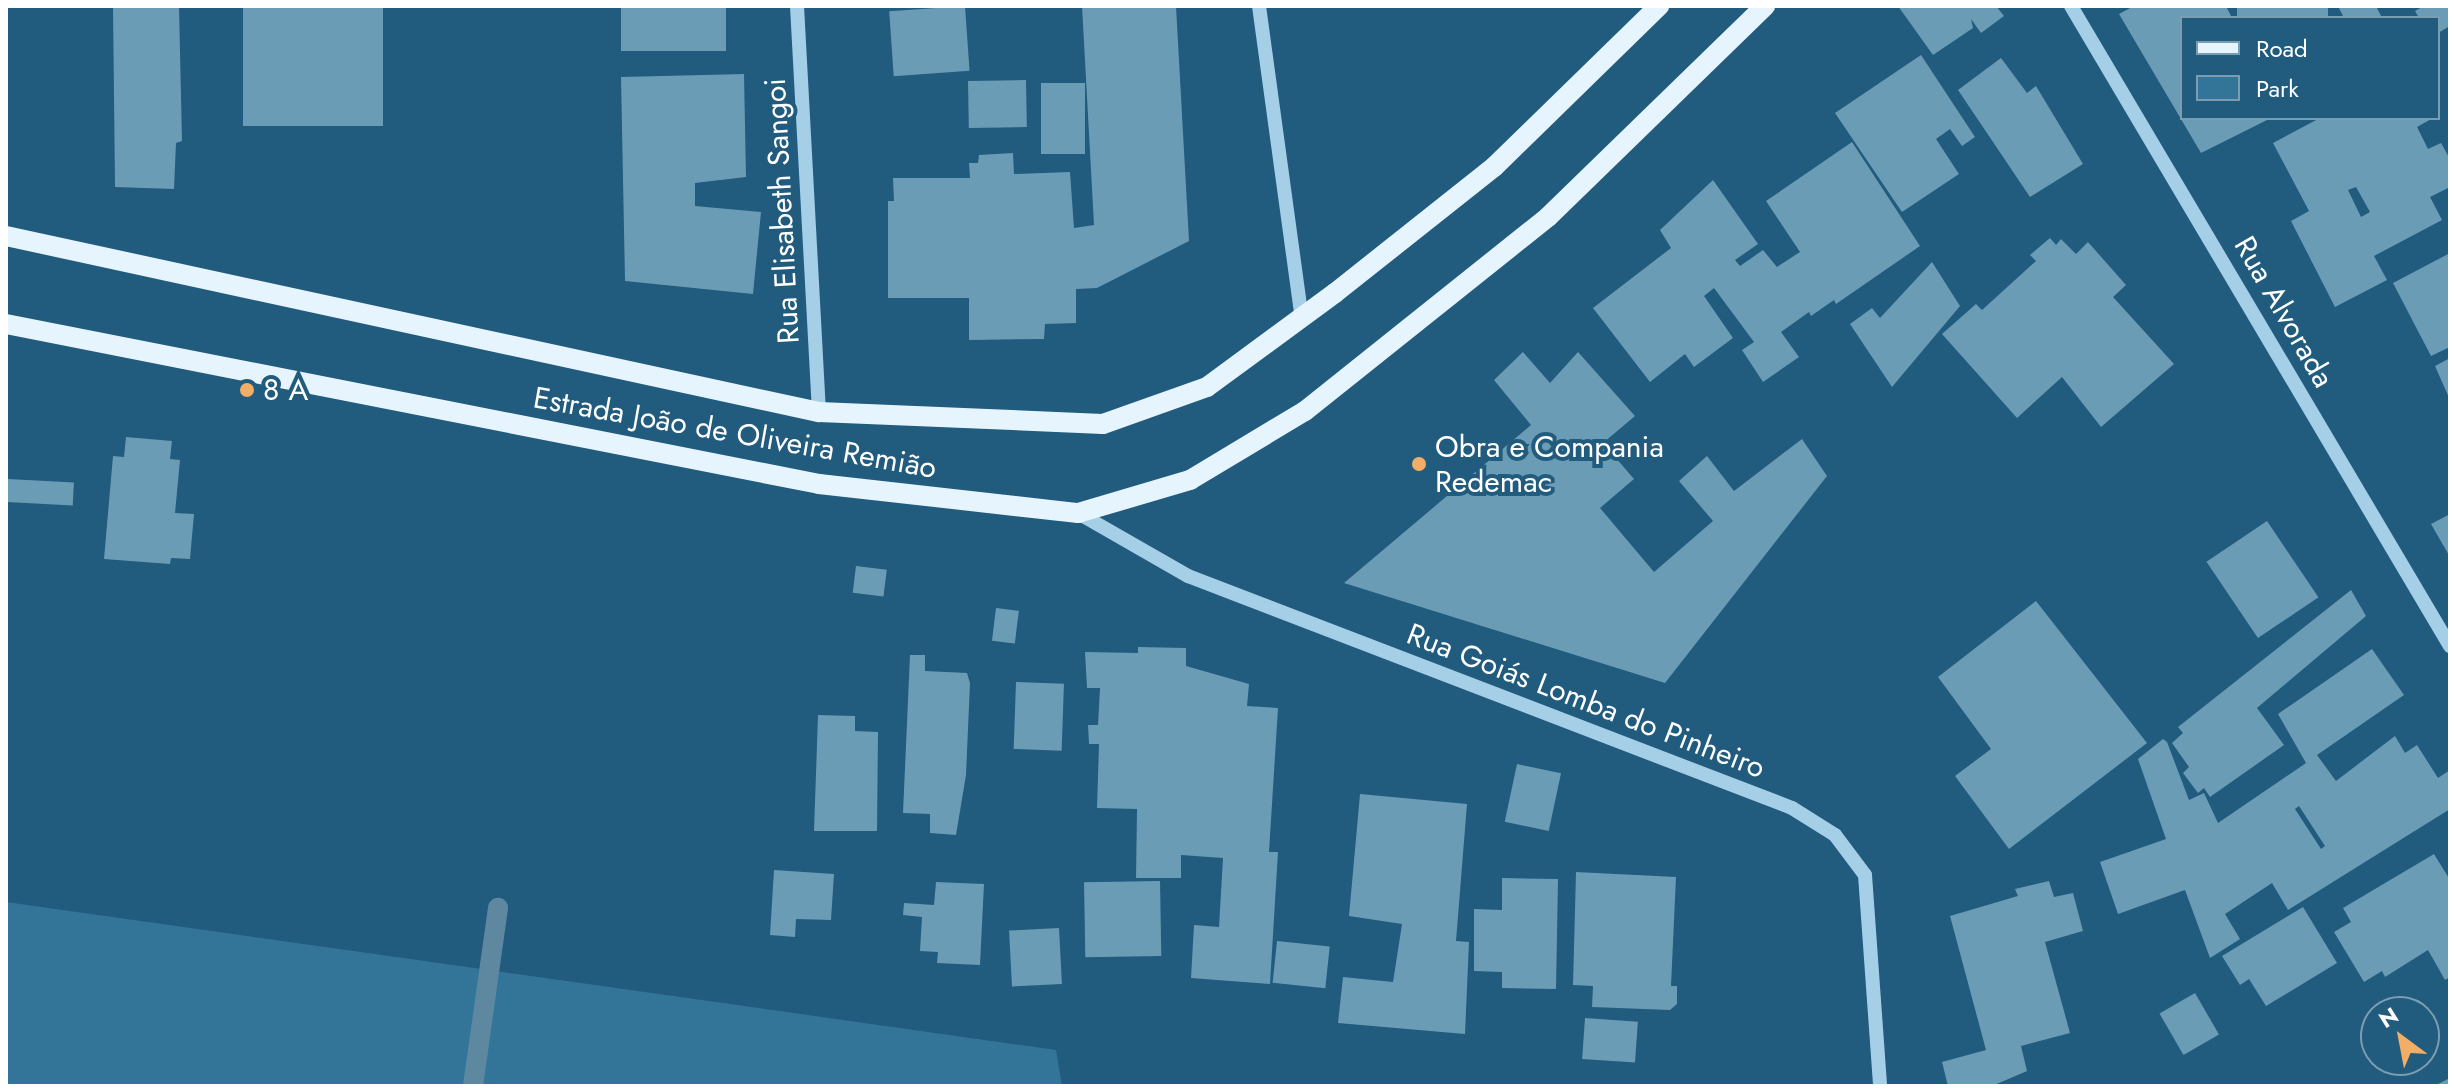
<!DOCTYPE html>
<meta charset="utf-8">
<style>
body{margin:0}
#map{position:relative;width:2456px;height:1092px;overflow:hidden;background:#215b7d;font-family:Jost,sans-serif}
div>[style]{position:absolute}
.green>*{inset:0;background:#327598}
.stream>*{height:20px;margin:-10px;padding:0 10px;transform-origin:10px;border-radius:10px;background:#5e88a0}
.building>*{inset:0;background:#6b9cb6;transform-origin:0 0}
.minor>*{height:14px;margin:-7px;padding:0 7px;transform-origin:7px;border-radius:7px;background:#a5cfe6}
.major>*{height:20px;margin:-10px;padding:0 10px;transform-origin:10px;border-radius:10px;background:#e6f4fd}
.dots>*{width:22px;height:22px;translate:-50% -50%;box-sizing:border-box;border:4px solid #215b7d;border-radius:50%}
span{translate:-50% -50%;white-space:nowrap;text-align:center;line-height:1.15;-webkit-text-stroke:8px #215b7d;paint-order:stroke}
.street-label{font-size:30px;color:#fff}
.poi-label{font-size:30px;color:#fff}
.left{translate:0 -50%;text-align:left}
.frame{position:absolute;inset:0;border:8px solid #fff;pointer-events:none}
.legend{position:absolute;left:2180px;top:16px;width:260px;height:104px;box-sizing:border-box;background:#215b7d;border:2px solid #7a9db1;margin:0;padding:10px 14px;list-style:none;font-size:24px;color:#fff}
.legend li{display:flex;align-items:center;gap:16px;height:40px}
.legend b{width:40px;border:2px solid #7a9db1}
.north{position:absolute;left:2360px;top:996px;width:80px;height:80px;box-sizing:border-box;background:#215b7d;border:2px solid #7a9db1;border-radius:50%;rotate:328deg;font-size:22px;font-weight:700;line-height:32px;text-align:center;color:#fff}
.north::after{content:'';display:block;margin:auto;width:28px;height:36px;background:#f2ae67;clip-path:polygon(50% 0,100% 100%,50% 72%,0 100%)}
</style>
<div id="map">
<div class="green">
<i style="clip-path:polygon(6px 902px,1056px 1050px,1062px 1086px,6px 1086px)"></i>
</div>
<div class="stream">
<i style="left:473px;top:1086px;width:180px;rotate:-82deg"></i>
</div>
<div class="building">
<i style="clip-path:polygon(113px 6px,179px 6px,182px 141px,176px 143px,174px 189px,115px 187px)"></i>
<i style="left:243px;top:6px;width:140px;height:120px"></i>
<i style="left:621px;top:6px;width:105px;height:45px"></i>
<i style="left:965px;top:6px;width:65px;height:76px;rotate:86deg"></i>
<i style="clip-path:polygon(1082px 6px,1176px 6px,1189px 241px,1097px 288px,1076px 289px,1076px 323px,1045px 324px,1044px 339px,969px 340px,969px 298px,888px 298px,888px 201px,894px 201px,893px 178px,970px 178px,969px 163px,978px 163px,979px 155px,1013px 153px,1014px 174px,1070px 172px,1074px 228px,1094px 225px)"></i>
<i style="clip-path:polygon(1898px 6px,1996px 6px,2004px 16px,1981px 33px,1971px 19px,1973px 28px,1933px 55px)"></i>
<i style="clip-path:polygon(2134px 6px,2226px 6px,2232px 18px,2182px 18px,2182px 118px,2271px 118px,2201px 153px,2119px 14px)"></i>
<i style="left:2237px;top:6px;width:91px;height:13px"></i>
<i style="clip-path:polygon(2338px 6px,2376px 6px,2382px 18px,2344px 18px)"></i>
<i style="clip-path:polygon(2424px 6px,2448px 6px,2450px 26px,2438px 33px,2438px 18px,2419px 18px,2415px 11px)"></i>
<i style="clip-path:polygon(1921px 55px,1975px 137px,1962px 146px,1950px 129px,1936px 139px,1959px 174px,1902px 212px,1835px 113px)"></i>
<i style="clip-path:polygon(2001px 58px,2027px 93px,2036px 86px,2083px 164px,2030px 197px,1958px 90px)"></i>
<i style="clip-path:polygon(744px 74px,746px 177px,695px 183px,695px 206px,761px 212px,753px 294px,625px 281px,621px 77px)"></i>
<i style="left:1026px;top:80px;width:47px;height:58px;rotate:89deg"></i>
<i style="left:1041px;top:83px;width:44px;height:71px"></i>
<i style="clip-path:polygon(evenodd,2320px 118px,2433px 118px,2417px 127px,2428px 149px,2441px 143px,2450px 159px,2450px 187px,2430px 197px,2442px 220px,2374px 256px,2387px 280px,2335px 307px,2291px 221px,2309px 211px,2273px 143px,2320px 118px,2356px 187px,2370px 212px,2361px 217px,2348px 190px,2356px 187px)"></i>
<i style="clip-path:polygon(1852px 142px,1920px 246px,1836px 304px,1834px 300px,1811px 316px,1809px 312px,1781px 332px,1799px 357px,1763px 382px,1742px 350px,1754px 342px,1714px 288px,1704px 296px,1733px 338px,1694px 367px,1685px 354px,1650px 382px,1593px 308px,1671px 248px,1660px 230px,1713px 180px,1758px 244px,1735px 260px,1740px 266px,1763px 250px,1777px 267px,1800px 252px,1766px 201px)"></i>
<i style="clip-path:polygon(2050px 238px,2056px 245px,2061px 239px,2076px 254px,2088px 242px,2126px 285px,2113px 297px,2174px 364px,2101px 427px,2062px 377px,2017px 418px,1942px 334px,1976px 304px,1982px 310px,2036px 261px,2030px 255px)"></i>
<i style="clip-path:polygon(2450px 253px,2450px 347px,2431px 356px,2393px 283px)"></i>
<i style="clip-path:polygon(1932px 262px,1960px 306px,1892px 387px,1850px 324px,1872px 308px,1880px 318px)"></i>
<i style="clip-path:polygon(1523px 352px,1550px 383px,1578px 352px,1635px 416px,1603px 443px,1634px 479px,1600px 508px,1654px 572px,1713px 521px,1679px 481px,1707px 456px,1734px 491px,1802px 439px,1827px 476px,1665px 683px,1344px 583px,1531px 425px,1494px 380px)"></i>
<i style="clip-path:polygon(2450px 358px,2450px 400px,2435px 366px)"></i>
<i style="clip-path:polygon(126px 437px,172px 441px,170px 459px,180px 460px,175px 513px,194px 514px,190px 559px,171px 558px,170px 564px,104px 559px,113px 456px,124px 457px)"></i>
<i style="left:8px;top:479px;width:66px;height:23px;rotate:3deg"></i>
<i style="clip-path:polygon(2450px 514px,2450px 557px,2431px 524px)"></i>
<i style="left:2267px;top:521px;width:92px;height:73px;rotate:56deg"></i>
<i style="left:856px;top:566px;width:31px;height:27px;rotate:7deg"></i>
<i style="clip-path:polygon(2351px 590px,2366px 616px,2257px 708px,2284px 745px,2210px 797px,2204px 788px,2198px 793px,2183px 773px,2189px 767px,2172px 743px,2183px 733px,2178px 727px)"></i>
<i style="clip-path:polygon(2036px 601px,2147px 743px,2009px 849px,1955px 776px,1991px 749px,1938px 677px)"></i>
<i style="left:996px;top:608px;width:23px;height:33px;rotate:7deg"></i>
<i style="clip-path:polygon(1138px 647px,1186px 648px,1186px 666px,1249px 684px,1247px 706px,1278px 708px,1269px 852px,1278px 852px,1270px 984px,1191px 978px,1194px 925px,1219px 927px,1223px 858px,1181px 855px,1181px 878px,1136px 878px,1137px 809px,1097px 808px,1099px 744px,1089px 744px,1088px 725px,1098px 725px,1100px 688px,1087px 688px,1085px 652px,1138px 653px)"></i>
<i style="clip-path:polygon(evenodd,2372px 649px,2404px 695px,2317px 755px,2336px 781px,2395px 736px,2405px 753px,2417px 745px,2438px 778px,2450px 770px,2450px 809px,2288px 910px,2272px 883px,2225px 914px,2240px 939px,2210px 958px,2185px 890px,2118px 914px,2100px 862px,2166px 839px,2138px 759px,2163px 739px,2167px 742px,2189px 800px,2204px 793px,2218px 823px,2306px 763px,2278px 714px,2372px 649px,2299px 806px,2325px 846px,2321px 849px,2295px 809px,2299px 806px)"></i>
<i style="clip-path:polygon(910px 655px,925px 655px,925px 671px,967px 673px,970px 683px,966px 775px,956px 835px,930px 833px,930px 814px,903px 813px)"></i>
<i style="left:1016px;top:682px;width:48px;height:67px;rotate:2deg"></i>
<i style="clip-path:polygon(818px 715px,855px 716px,855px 731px,878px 732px,877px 831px,814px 831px)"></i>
<i style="left:1517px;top:764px;width:45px;height:59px;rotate:12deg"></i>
<i style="clip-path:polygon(1360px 794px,1467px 804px,1456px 941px,1469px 942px,1465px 1034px,1338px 1023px,1343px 977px,1393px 982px,1402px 924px,1349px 916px)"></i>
<i style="clip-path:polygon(2434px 854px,2450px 880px,2450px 977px,2445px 980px,2428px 950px,2385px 977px,2382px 971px,2364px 982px,2334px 932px,2351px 922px,2343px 908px)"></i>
<i style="clip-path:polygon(774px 870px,834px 874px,831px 920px,796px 919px,795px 937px,770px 935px)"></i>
<i style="clip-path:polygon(1576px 872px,1676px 877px,1671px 986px,1677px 986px,1677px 1004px,1670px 1010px,1592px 1007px,1593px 986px,1573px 985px)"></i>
<i style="clip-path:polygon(1502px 878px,1558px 879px,1556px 989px,1502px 988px,1502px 972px,1474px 971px,1474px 909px,1502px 910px)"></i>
<i style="left:1160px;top:881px;width:75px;height:76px;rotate:89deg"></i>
<i style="clip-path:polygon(2049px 881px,2054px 897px,2073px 893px,2083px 931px,2045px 942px,2070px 1033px,2021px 1046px,2027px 1071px,1992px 1086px,1948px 1086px,1942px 1062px,1986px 1050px,1950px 916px,2018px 896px,2015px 889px)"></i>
<i style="clip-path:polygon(936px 882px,984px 884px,980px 965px,937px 963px,938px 952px,920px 951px,922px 917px,903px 915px,904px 903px,934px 905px)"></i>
<i style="clip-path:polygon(2303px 907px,2337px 963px,2266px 1006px,2249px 979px,2240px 985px,2222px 956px)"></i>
<i style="left:1059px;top:928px;width:56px;height:50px;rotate:87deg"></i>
<i style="left:1277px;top:941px;width:53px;height:42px;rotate:6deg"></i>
<i style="left:2195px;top:993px;width:48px;height:41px;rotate:60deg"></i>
<i style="left:1585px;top:1018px;width:53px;height:41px;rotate:4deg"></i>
<i style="clip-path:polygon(2450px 1078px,2450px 1086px,2434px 1086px)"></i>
</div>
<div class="minor">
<i style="left:797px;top:6px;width:407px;rotate:86.9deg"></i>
<i style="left:1259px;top:6px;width:315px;rotate:82.2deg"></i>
<i style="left:2071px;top:6px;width:744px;rotate:59.37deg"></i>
<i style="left:1078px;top:513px;width:127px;rotate:29.8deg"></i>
<i style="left:1188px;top:576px;width:647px;rotate:21.01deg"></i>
<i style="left:1792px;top:808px;width:51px;rotate:32.1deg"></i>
<i style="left:1835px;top:835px;width:50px;rotate:53.1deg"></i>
<i style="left:1865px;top:875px;width:212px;rotate:85.9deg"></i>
</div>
<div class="major">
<i style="left:6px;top:236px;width:832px;rotate:12.22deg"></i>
<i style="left:819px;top:412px;width:284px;rotate:2.4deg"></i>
<i style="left:1103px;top:424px;width:110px;rotate:-19.6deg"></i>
<i style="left:1207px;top:387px;width:159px;rotate:-36.3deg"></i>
<i style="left:1335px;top:293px;width:203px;rotate:-38.4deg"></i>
<i style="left:1494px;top:167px;width:231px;rotate:-44.3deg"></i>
<i style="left:6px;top:324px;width:829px;rotate:11.13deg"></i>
<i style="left:819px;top:484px;width:261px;rotate:6.4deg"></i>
<i style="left:1078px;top:513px;width:117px;rotate:-16.4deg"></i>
<i style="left:1190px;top:480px;width:134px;rotate:-31deg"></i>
<i style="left:1305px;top:411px;width:311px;rotate:-38.6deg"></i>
<i style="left:1548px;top:217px;width:303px;rotate:-44.2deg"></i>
</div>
<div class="dots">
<i style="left:247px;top:390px;background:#f2ae67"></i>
<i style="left:1419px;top:464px;background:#f2ae67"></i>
</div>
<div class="street-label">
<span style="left:782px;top:211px;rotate:-93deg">Rua Elisabeth Sangoi</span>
<span style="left:2284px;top:312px;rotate:60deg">Rua Alvorada</span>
<span style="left:735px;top:433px;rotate:10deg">Estrada João de Oliveira Remião</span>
<span style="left:1586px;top:701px;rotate:21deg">Rua Goiás Lomba do Pinheiro</span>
</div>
<div class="poi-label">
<span class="left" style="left:263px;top:390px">8 A</span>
<span class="left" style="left:1435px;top:464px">Obra e Compania<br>Redemac</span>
</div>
<div class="frame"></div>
<ul class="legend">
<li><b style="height:10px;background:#e6f4fd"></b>Road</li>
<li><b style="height:22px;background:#327598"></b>Park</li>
</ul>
<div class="north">N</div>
</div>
